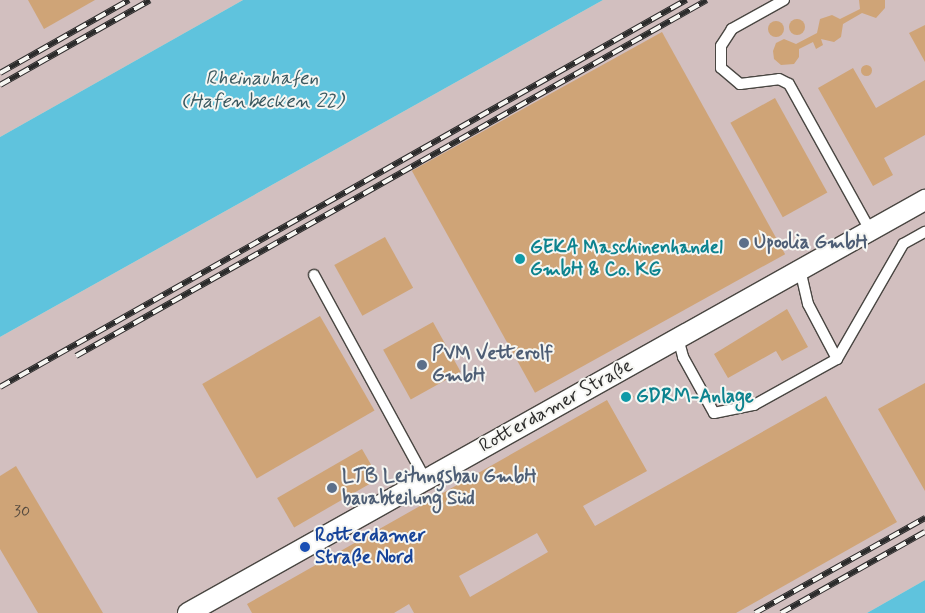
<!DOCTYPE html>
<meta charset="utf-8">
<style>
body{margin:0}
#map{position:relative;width:925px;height:613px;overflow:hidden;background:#f3e0c5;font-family:Mynerve,sans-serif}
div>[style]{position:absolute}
.industrial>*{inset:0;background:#d2bfbf}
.water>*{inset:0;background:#5fc3dd}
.building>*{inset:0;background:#cfa477;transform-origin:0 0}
.round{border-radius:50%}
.roads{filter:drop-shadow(1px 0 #494642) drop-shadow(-1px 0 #494642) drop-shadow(0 1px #494642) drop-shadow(0 -1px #494642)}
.lane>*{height:10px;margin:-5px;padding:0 5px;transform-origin:5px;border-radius:5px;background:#fff}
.street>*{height:20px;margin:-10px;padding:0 10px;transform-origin:10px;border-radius:10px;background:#fff}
.rail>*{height:5.5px;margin-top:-2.75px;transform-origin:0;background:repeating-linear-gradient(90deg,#f6f6f2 0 11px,#2b2b2b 0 22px);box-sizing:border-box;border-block:1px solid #2b2b2b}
.dots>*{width:14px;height:14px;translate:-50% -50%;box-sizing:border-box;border:2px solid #f6f6f2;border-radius:50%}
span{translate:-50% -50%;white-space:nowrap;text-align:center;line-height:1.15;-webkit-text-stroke:4px #f6f6f2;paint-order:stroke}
.number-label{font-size:16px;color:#54493e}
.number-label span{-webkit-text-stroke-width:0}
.service-label{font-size:19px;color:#4e5e75;font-weight:700}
.left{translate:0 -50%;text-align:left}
.culture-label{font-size:19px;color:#0d838f;font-weight:700}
.street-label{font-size:19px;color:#2b2b2b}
.transit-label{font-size:19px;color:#164399;font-weight:700}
.water-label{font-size:20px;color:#3b5960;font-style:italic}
</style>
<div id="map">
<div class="industrial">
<i style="clip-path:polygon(0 0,243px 0,0 137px)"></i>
<i style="clip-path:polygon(603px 0,925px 0,925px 580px,867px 613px,0 613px,0 337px)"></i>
</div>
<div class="water">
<i style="clip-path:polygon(243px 0,603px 0,0 337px,0 137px)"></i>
<i style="clip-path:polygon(925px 580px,925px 613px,867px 613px)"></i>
</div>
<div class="building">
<i style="clip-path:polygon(28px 0,95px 0,44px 29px)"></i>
<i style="clip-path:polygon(859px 0,885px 0,885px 8px,876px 18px,862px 13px,843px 24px,841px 37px,834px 42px,821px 39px,823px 45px,816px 49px,813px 42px,799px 49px,799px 57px,794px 64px,781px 65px,774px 59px,773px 51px,776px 43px,784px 39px,796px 44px,817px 33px,820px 19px,832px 15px,840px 19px,860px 9px)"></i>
<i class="round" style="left:789px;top:19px;width:16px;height:16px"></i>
<i class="round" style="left:768px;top:21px;width:16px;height:16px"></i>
<i style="clip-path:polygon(925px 25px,925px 62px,909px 33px)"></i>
<i style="left:662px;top:32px;width:254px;height:286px;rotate:61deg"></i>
<i class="round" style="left:860.5px;top:64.5px;width:11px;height:11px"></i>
<i style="clip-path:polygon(853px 68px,876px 108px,925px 80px,925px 135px,884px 158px,893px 175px,873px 186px,818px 88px)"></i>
<i style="left:775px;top:98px;width:108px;height:51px;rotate:61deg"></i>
<i style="left:385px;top:237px;width:58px;height:58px;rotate:61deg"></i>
<i style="clip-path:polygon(787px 309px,808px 347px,782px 361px,776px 351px,728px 378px,714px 354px)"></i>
<i style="left:320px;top:316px;width:109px;height:136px;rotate:60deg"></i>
<i style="left:433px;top:322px;width:57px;height:57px;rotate:61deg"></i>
<i style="clip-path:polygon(925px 383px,925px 491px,878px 409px)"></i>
<i style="clip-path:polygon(630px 391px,634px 397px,622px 403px,619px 398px)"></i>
<i style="clip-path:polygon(evenodd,826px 396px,897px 522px,736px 613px,414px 613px,409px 604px,394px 613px,252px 613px,247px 604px,607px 400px,647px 471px,583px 506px,595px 526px,826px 396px,537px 533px,548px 552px,470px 597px,459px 576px,537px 533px)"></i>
<i style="left:362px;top:449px;width:34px;height:98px;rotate:60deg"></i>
<i style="clip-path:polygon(16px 466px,103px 613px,38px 613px,0 549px,0 476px)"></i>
</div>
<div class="roads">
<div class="lane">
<i style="left:784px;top:0;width:60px;rotate:150.9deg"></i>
<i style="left:732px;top:29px;width:20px;rotate:123deg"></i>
<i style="left:721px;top:46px;width:22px;rotate:90deg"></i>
<i style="left:721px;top:68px;width:25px;rotate:40deg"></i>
<i style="left:740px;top:84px;width:39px;rotate:-7deg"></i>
<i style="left:779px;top:79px;width:11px;rotate:27deg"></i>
<i style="left:789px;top:84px;width:167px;rotate:61deg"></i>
<i style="left:314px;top:275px;width:232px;rotate:61.4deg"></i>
<i style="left:678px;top:338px;width:20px;rotate:75deg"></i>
<i style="left:683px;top:357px;width:64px;rotate:61deg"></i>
<i style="left:714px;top:413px;width:41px;rotate:-11.3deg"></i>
<i style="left:754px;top:405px;width:95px;rotate:-29deg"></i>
<i style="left:837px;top:359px;width:62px;rotate:-117.8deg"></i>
<i style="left:808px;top:304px;width:35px;rotate:-103deg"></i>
<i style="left:837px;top:359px;width:133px;rotate:-60.1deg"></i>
<i style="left:903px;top:244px;width:25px;rotate:-29deg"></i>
</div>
<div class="street">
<i style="left:188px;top:613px;width:845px;rotate:-29.27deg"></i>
</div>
</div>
<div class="rail">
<i style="left:0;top:73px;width:148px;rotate:-29.5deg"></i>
<i style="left:0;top:85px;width:172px;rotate:-29.5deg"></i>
<i style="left:76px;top:356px;width:724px;rotate:-29.43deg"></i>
<i style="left:0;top:387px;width:788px;rotate:-29.43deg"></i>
<i style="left:755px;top:613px;width:195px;rotate:-29.2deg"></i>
<i style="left:781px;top:613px;width:165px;rotate:-29.4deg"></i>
</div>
<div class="dots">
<i style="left:744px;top:243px;background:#5c6f8a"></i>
<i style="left:520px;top:259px;background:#0f9aa8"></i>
<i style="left:422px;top:365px;background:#5c6f8a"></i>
<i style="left:626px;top:397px;background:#0f9aa8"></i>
<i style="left:332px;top:488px;background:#5c6f8a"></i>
<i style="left:305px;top:547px;background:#1a4fb4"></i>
</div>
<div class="number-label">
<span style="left:22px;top:512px">30</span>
</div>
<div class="service-label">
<span class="left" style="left:754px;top:243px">Upoolia GmbH</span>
<span class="left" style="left:432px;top:365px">PVM Vetterolf<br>GmbH</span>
<span class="left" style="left:342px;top:488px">LTB Leitungsbau GmbH<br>bauabteilung Süd</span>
</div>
<div class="culture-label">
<span class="left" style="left:530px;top:259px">GEKA Maschinenhandel<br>GmbH &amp; Co. KG</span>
<span class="left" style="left:636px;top:397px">GDRM-Anlage</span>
</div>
<div class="street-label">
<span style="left:556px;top:406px;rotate:-29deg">Rotterdamer Straße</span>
</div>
<div class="transit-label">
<span class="left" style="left:315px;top:547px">Rotterdamer<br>Straße Nord</span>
</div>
<div class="water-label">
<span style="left:262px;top:90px">Rheinauhafen<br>(Hafenbecken 22)</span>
</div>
</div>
